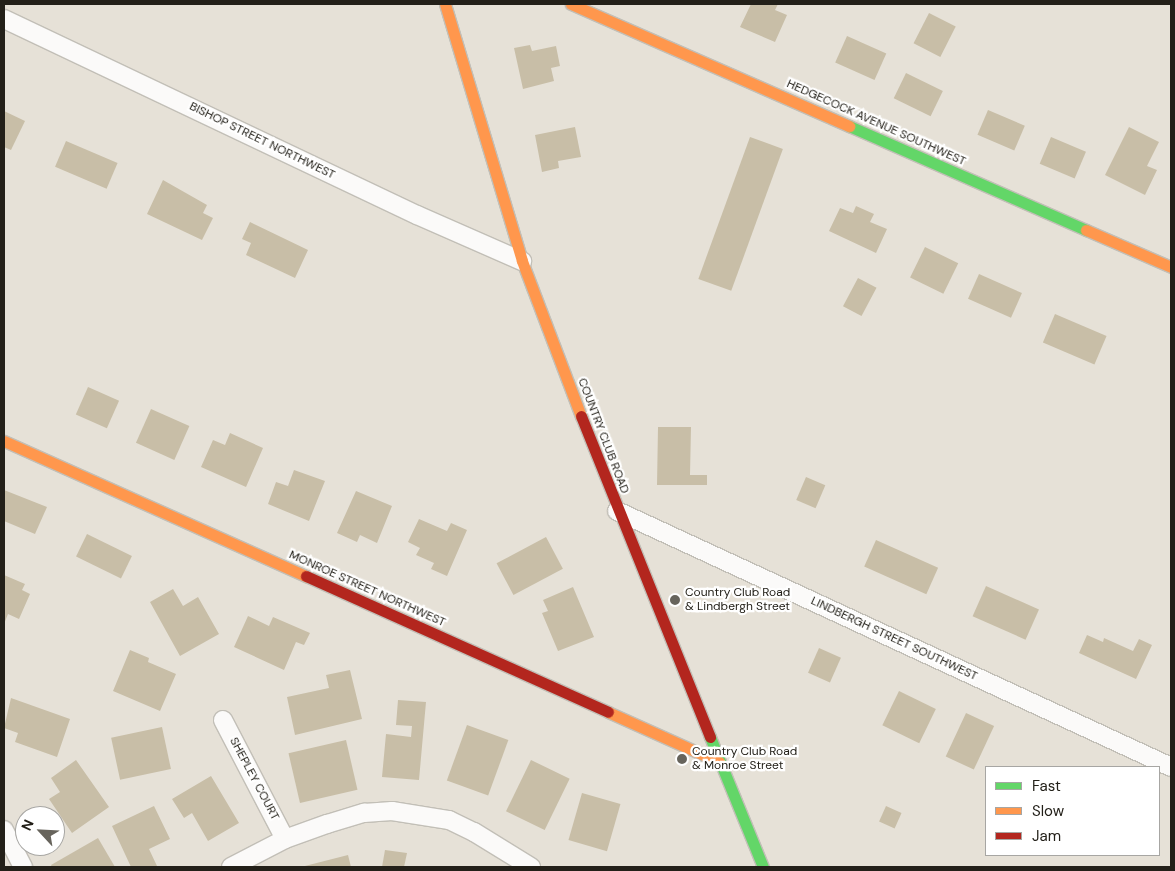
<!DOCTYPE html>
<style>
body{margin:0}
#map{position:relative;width:1175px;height:871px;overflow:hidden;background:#e6e1d7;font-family:"DM Sans",sans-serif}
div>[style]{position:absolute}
.building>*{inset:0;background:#c8bea7;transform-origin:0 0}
.roads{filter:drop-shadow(1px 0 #c2bfb7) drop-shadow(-1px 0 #c2bfb7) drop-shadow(0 1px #c2bfb7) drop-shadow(0 -1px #c2bfb7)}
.street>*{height:18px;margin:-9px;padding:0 9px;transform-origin:9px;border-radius:9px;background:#fbfaf9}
.fast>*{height:11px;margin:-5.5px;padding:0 5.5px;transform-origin:5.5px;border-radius:5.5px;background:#63d668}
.slow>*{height:11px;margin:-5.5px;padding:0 5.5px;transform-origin:5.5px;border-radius:5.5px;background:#ff974d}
.jam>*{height:11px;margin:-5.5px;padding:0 5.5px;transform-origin:5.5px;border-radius:5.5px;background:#b3261e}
.dots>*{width:14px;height:14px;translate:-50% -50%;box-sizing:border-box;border:2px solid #fff;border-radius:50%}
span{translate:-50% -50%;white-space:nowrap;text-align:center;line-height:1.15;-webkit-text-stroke:4.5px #fff;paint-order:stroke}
.street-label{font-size:12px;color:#232019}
.poi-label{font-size:12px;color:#232019}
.left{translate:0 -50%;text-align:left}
.frame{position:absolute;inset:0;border:5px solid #232019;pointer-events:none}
.legend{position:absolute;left:985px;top:766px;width:175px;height:90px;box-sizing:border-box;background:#fff;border:1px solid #a7a6a3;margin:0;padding:6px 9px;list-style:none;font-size:15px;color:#232019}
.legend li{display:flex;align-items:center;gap:10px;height:25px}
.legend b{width:25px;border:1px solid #a7a6a3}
.north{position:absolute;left:15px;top:806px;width:50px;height:50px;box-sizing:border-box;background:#fff;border:1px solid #a7a6a3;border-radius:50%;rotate:295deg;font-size:14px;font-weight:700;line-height:20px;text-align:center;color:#232019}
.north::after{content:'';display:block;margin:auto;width:18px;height:22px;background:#67645c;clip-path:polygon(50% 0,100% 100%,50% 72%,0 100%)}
</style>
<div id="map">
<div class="building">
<i style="clip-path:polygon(751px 4px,778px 4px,775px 10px,787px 15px,775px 42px,740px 27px)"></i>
<i style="left:929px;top:13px;width:30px;height:34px;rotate:27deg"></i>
<i style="left:847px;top:36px;width:43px;height:29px;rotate:24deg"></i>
<i style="clip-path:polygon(530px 45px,532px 51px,556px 46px,560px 66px,551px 68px,554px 81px,523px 89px,514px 48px)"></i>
<i style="left:906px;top:73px;width:41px;height:28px;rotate:26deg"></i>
<i style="left:988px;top:110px;width:40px;height:27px;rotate:23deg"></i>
<i style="clip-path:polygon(4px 111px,25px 121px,11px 150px,4px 147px)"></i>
<i style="clip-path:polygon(575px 127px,581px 157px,558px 161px,559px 168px,542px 172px,535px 135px)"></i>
<i style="clip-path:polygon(1129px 127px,1159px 142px,1147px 166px,1157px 170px,1145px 195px,1105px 175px)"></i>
<i style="left:750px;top:137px;width:35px;height:151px;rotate:20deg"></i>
<i style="left:1051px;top:137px;width:38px;height:29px;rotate:23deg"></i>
<i style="left:66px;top:141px;width:56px;height:28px;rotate:23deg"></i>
<i style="clip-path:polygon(163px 180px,207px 205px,203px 213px,213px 218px,202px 240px,147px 214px)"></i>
<i style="clip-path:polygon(856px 206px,874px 214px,870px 222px,887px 229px,876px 253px,829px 231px,840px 208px,853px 213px)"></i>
<i style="clip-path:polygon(250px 222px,308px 250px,295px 278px,246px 255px,251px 243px,242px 239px)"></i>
<i style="left:925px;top:247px;width:37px;height:34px;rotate:26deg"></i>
<i style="left:979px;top:274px;width:47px;height:27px;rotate:24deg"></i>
<i style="left:858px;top:278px;width:21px;height:32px;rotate:28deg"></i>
<i style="left:1055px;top:314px;width:56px;height:31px;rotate:23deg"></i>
<i style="left:88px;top:387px;width:34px;height:30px;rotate:24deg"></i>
<i style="left:151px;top:409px;width:42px;height:37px;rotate:24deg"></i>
<i style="clip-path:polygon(658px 427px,691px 427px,690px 475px,707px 475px,707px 485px,657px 485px)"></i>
<i style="clip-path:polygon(230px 433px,263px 448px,246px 487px,201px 467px,213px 440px,225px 445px)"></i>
<i style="clip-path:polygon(294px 470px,325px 481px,309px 521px,268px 504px,276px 482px,288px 486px)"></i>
<i style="left:806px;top:477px;width:21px;height:25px;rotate:23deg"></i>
<i style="clip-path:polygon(4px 490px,47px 507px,35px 534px,4px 521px)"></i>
<i style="clip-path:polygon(356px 491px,392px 506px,377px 543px,360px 535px,357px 542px,337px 533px)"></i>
<i style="clip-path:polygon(419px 519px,447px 531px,451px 523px,467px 530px,447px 576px,431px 569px,434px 563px,416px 555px,420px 548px,408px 542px)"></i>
<i style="left:87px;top:534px;width:50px;height:25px;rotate:26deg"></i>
<i style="left:546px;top:537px;width:36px;height:56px;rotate:62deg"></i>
<i style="left:876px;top:540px;width:68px;height:29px;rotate:24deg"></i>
<i style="clip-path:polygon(4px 575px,25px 584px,22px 590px,30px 594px,19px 619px,8px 614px,4px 624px)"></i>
<i style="left:986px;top:586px;width:58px;height:33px;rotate:24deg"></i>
<i style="clip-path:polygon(573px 587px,594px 637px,558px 651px,542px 613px,548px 611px,543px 600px)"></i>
<i style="clip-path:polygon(173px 589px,183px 606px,198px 597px,219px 634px,180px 656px,150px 602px)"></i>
<i style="clip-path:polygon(248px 616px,269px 626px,273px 617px,310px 633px,304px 645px,296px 642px,284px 670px,234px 647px)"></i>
<i style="clip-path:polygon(1087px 635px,1103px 642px,1104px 638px,1133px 651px,1139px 639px,1152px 645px,1136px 679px,1079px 653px)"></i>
<i style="left:819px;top:648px;width:24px;height:27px;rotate:24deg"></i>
<i style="clip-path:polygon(130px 650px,149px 658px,148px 662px,176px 674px,160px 711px,113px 691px)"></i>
<i style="clip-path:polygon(350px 670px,362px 719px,295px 735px,287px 697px,329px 688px,326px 675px)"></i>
<i style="left:899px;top:691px;width:41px;height:38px;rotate:26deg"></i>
<i style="clip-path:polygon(11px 698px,70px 719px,57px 757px,15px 742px,18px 733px,4px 728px)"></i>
<i style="clip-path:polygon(398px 700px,426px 702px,419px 780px,382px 777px,386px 734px,411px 737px,412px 726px,396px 725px)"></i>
<i style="left:966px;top:713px;width:31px;height:48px;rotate:25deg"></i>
<i style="left:467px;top:725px;width:44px;height:59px;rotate:20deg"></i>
<i style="left:162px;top:727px;width:43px;height:52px;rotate:78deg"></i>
<i style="left:346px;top:740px;width:51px;height:59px;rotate:77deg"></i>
<i style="clip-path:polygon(76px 760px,109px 807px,72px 833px,49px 799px,60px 792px,51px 778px)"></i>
<i style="left:531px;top:760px;width:43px;height:57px;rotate:26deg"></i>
<i style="clip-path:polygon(211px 776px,239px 823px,208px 841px,192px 813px,184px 818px,172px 799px)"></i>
<i style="left:582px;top:793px;width:40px;height:49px;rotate:16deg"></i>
<i style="clip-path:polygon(154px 806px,170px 839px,149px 849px,157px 866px,131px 867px,112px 826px)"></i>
<i style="left:886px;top:806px;width:17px;height:17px;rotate:24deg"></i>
<i style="clip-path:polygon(98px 838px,115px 867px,52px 867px,51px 865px)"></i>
<i style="clip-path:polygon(385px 850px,407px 853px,404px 867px,382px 867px)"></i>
<i style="clip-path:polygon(348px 855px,351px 867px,301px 867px)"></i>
</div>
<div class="roads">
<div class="street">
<i style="left:4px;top:19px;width:457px;rotate:25.4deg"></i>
<i style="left:417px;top:215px;width:115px;rotate:23.7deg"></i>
<i style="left:617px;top:511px;width:610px;rotate:24.8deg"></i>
<i style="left:223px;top:720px;width:134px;rotate:62.5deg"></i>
<i style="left:4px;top:830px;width:42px;rotate:62.8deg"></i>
<i style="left:231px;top:867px;width:61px;rotate:-27.4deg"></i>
<i style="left:285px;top:839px;width:45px;rotate:-19.7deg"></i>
<i style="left:327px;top:824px;width:39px;rotate:-17deg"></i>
<i style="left:364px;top:813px;width:28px;rotate:-4deg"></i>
<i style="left:392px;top:811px;width:58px;rotate:9deg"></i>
<i style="left:449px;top:820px;width:28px;rotate:26deg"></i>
<i style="left:474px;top:832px;width:67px;rotate:31.6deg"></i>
</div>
<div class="fast">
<i style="left:849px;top:126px;width:259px;rotate:23.7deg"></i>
<i style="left:710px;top:737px;width:140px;rotate:67.8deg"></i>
</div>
<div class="slow">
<i style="left:445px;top:4px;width:268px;rotate:73.3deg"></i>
<i style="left:522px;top:261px;width:166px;rotate:69.2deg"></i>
<i style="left:571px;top:4px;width:304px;rotate:23.7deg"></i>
<i style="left:1086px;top:230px;width:93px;rotate:23.5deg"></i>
<i style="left:4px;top:441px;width:331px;rotate:24.1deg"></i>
<i style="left:608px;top:712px;width:122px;rotate:24.2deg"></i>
</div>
<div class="jam">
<i style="left:581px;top:416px;width:346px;rotate:68.1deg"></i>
<i style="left:306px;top:576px;width:331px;rotate:24.2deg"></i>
</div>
</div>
<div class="dots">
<i style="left:675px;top:600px;background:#67645c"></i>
<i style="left:682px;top:759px;background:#67645c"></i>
</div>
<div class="street-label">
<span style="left:876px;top:123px;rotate:24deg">HEDGECOCK AVENUE SOUTHWEST</span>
<span style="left:262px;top:141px;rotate:26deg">BISHOP STREET NORTHWEST</span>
<span style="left:603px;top:436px;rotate:69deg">COUNTRY CLUB ROAD</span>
<span style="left:367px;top:589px;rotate:24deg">MONROE STREET NORTHWEST</span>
<span style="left:894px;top:639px;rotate:25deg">LINDBERGH STREET SOUTHWEST</span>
<span style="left:254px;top:779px;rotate:62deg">SHEPLEY COURT</span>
</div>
<div class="poi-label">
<span class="left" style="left:685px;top:600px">Country Club Road<br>&amp; Lindbergh Street</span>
<span class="left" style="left:692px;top:759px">Country Club Road<br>&amp; Monroe Street</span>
</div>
<div class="frame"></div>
<ul class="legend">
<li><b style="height:6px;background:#63d668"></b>Fast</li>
<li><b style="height:6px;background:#ff974d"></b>Slow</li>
<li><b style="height:6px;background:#b3261e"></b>Jam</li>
</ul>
<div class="north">N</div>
</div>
